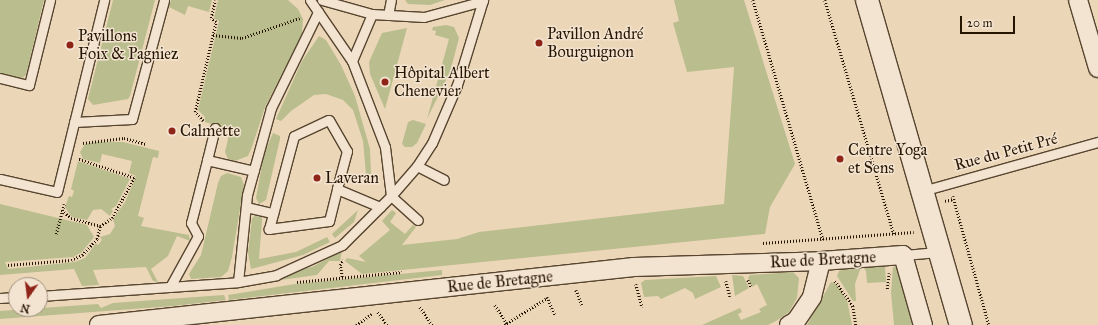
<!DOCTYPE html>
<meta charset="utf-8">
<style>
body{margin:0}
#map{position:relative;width:1098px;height:325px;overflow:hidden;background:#ecd6b8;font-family:"IM FELL Great Primer",serif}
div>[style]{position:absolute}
.green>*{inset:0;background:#babd8d}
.path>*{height:2.5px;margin-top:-1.25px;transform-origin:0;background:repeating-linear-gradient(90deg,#251501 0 1px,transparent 0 3px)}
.roads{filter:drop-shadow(1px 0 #57452f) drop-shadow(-1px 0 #57452f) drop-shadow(0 1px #57452f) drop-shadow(0 -1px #57452f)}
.lane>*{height:9px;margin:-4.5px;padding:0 4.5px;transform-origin:4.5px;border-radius:4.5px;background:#f3e4d1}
.street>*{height:18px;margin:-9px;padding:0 9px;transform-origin:9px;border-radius:9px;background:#f3e4d1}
.secondary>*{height:22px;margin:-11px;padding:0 11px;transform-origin:11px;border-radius:11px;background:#f3e4d1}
.dots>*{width:11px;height:11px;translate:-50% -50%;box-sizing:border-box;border:2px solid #f3e4d1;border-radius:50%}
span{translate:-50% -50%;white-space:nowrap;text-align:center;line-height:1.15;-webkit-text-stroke:3px #f3e4d1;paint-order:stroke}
.poi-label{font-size:16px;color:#251501}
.left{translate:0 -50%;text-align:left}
.street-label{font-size:16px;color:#251501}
.north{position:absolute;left:8px;top:277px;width:40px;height:40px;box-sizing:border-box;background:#f3e4d1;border:1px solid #a1917e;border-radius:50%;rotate:194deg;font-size:11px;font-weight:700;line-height:16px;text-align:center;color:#251501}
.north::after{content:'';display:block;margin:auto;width:14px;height:18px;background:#8f2418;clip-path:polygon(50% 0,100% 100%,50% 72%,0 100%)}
.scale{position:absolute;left:960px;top:16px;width:55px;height:18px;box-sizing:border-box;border:2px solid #251501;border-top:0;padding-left:5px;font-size:12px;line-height:14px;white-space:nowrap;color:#251501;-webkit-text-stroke:3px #f3e4d1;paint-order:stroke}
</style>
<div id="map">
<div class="green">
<i style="clip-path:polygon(0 0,44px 0,26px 75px,22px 78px,0 73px)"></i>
<i style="clip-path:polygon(113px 0,155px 0,130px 96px,128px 99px,93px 105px,88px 99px)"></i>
<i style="clip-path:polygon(171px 0,212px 0,209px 12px,188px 6px,185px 15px,169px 7px)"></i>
<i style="clip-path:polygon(218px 0,288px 0,298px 9px,303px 19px,302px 34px,265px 107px,252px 147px,248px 156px,235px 161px,228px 159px,225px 152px,230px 130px,205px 122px,205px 117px,198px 110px,219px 21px,214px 18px)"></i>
<i style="clip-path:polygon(405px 0,445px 0,430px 5px,408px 4px)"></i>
<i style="clip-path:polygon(674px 0,744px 0,795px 164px,770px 207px,765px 234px,362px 274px,345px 261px,347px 258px,366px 262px,359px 256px,390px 230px,382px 221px,392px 210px,396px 213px,390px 222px,405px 234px,413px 225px,416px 227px,402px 245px,457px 239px,479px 232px,724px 204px,734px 67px,687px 72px,673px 23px,679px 21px)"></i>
<i style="clip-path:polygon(446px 25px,454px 27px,459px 38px,450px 72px,427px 119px,449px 39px,435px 35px,436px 31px,432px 30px,433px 27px)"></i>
<i style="clip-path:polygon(407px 28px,385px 109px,370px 74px,369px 62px,382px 33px)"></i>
<i style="clip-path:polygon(319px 36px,326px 40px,341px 65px,355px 96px,370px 149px,371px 174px,366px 174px,363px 141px,353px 110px,343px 100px,326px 94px,314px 95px,291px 111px,281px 121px,276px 119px,302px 61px)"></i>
<i style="clip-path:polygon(413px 120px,426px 124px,417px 143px,412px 147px,405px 147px,402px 144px,408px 122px)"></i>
<i style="clip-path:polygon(273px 133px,280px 136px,280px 139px,266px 200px,259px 204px,256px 198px,264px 154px)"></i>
<i style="clip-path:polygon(96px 142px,123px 142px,159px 151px,158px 158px,153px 157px,138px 216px,144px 218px,141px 226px,189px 235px,190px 241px,177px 236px,168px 256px,151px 269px,158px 282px,153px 281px,146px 267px,93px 270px,99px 285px,82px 286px,74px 269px,0 275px,0 204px,87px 225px,94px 237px,82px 252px,73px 257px,5px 262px,8px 269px,75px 262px,85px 258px,96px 243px,98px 245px,102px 240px,100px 237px,110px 234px,115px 226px,113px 219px,125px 202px,136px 176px,129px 173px,132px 161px,102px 154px,100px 163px,83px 159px,80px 152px,85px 144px)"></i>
<i style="clip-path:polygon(78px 161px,130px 179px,116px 206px,111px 209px,113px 211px,110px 216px,101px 209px,93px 210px,87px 220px,72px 217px,68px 212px,65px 207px,69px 196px,72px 197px,74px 191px,71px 189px)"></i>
<i style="clip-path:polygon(227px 173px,241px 177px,244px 185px,232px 257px,228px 271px,221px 277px,191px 279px,189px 274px,201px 255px,218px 183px,221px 176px)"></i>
<i style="clip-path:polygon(358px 210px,354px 222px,335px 238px,332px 234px)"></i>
<i style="clip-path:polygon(255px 216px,262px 217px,262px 221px,259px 259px,296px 252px,327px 237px,330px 242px,303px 255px,251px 269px,248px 253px,252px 218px)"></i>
<i style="clip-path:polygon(342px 251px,340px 261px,329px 261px,317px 275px,229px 287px,312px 267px)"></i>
<i style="clip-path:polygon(861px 267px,855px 284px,856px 301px,853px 301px,837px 276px,839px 271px,845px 269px)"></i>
<i style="clip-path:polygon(863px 267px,885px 267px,886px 282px,867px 283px,866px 271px)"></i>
<i style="clip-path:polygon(893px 267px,898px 267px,916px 325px,894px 325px,891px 293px)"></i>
<i style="clip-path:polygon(442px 270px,442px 275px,229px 300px,228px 295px,295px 284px)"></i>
<i style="clip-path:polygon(793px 272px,799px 278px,797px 298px,789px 312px,776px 321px,768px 325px,702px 325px,740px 308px,742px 312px,738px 314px,741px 320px,761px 312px,759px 309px,767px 305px,757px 284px,752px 287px,748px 278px,750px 275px)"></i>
<i style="clip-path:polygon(732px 275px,743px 276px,749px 288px,735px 296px)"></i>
<i style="clip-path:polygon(716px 276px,721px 287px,695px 299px,693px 293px,685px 288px,661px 299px,658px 296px,644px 297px,641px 283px,645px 280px)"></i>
<i style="clip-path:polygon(831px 282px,836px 284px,847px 300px,852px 325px,807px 325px)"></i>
<i style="clip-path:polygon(224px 295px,226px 300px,173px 306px,0 319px,0 311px,98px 304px,101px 308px,113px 303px)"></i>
</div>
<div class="path">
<i style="left:753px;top:0;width:250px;rotate:73.7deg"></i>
<i style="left:825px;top:0;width:245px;rotate:73.6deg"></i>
<i style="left:213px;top:35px;width:29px;rotate:6deg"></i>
<i style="left:242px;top:38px;width:61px;rotate:-19deg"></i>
<i style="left:203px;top:121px;width:12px;rotate:-132deg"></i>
<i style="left:195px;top:112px;width:92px;rotate:-76.9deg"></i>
<i style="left:216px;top:22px;width:6px;rotate:-141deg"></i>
<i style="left:211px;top:18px;width:18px;rotate:-77deg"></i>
<i style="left:83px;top:143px;width:41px;rotate:-7deg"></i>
<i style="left:124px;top:138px;width:23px;rotate:15deg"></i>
<i style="left:953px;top:196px;width:134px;rotate:74.4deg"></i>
<i style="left:945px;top:201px;width:9px;rotate:-13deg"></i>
<i style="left:62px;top:210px;width:12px;rotate:42deg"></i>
<i style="left:71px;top:218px;width:30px;rotate:15deg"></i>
<i style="left:56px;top:234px;width:31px;rotate:-75deg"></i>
<i style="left:763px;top:243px;width:151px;rotate:-4.2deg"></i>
<i style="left:8px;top:265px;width:63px;rotate:-4.5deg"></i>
<i style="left:71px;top:260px;width:12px;rotate:-24deg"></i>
<i style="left:82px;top:255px;width:22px;rotate:-47deg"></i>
<i style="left:97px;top:239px;width:13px;rotate:-77deg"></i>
<i style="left:100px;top:226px;width:14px;rotate:-34deg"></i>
<i style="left:112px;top:218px;width:46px;rotate:-61.2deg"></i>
<i style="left:134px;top:178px;width:59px;rotate:-161.3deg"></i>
<i style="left:342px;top:277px;width:12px;rotate:-99deg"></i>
<i style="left:340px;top:265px;width:6px;rotate:-59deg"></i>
<i style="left:748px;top:280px;width:8px;rotate:67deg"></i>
<i style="left:726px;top:281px;width:16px;rotate:75deg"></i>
<i style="left:835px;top:281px;width:31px;rotate:54deg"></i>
<i style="left:853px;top:306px;width:19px;rotate:81deg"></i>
<i style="left:297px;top:282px;width:105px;rotate:-5.4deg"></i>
<i style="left:636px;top:284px;width:24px;rotate:75deg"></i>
<i style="left:887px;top:289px;width:16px;rotate:-83deg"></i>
<i style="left:576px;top:290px;width:16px;rotate:68deg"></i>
<i style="left:547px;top:297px;width:20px;rotate:66deg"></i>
<i style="left:495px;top:305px;width:24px;rotate:57deg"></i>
<i style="left:420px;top:307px;width:22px;rotate:56deg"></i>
<i style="left:378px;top:312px;width:16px;rotate:55deg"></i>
<i style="left:356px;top:325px;width:19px;rotate:-35deg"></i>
<i style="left:504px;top:325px;width:51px;rotate:-32.1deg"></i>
</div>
<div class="roads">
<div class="lane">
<i style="left:310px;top:0;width:74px;rotate:55.5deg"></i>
<i style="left:352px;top:61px;width:92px;rotate:69deg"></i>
<i style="left:385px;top:147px;width:49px;rotate:83deg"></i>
<i style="left:391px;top:196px;width:36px;rotate:42deg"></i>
<i style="left:322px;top:0;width:52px;rotate:15.6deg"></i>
<i style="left:372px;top:14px;width:51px;rotate:113.1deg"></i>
<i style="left:372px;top:14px;width:52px;rotate:3.3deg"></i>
<i style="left:424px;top:17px;width:61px;rotate:-15.2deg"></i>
<i style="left:388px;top:15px;width:15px;rotate:-79deg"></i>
<i style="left:0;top:78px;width:30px;rotate:14deg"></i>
<i style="left:29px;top:85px;width:88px;rotate:-76.1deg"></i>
<i style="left:74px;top:122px;width:58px;rotate:-3deg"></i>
<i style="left:132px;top:119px;width:123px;rotate:-74.9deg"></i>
<i style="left:207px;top:160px;width:33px;rotate:-76deg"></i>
<i style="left:417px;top:166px;width:30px;rotate:27deg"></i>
<i style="left:0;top:179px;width:58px;rotate:12.8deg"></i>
<i style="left:57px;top:192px;width:198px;rotate:-76.2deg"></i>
<i style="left:337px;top:189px;width:33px;rotate:104deg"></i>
<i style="left:329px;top:221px;width:61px;rotate:172.4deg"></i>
<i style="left:269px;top:229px;width:96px;rotate:-75deg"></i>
<i style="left:294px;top:136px;width:38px;rotate:-25deg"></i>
<i style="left:329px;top:120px;width:36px;rotate:60deg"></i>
<i style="left:347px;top:151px;width:39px;rotate:105deg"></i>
<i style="left:337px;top:189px;width:47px;rotate:22.7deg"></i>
<i style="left:922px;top:191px;width:183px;rotate:-15.6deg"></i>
<i style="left:246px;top:207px;width:28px;rotate:13deg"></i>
<i style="left:903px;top:255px;width:36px;rotate:-5deg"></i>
<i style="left:238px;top:282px;width:87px;rotate:-84.1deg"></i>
<i style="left:247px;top:195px;width:90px;rotate:-74.6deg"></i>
<i style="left:271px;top:108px;width:107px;rotate:-63.9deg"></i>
<i style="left:170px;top:287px;width:58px;rotate:-61.2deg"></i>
<i style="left:198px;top:236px;width:15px;rotate:-118deg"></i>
<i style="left:191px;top:223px;width:65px;rotate:-75.7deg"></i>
<i style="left:207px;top:160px;width:48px;rotate:13.2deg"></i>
<i style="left:40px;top:296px;width:198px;rotate:-4deg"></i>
<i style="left:238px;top:282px;width:39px;rotate:-10deg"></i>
<i style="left:276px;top:275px;width:72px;rotate:-24.4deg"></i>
<i style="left:342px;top:245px;width:69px;rotate:-45deg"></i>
<i style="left:391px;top:196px;width:40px;rotate:-49deg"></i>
<i style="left:417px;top:166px;width:27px;rotate:-57deg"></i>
<i style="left:432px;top:143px;width:63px;rotate:-66.7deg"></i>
<i style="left:457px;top:85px;width:89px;rotate:-73deg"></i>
<i style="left:0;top:298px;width:16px;rotate:-4deg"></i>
</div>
<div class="street">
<i style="left:1078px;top:0;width:71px;rotate:73.6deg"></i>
<i style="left:99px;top:325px;width:538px;rotate:-6.19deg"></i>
<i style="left:634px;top:267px;width:187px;rotate:-1.8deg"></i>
<i style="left:821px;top:261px;width:82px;rotate:-4.2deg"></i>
<i style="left:903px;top:255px;width:73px;rotate:74.1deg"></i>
<i style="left:789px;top:325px;width:8px;rotate:-30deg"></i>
<i style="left:796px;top:321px;width:29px;rotate:-56deg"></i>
<i style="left:812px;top:297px;width:37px;rotate:-76deg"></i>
</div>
<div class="secondary">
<i style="left:867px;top:0;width:338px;rotate:73.9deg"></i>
</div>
</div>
<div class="dots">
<i style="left:539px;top:43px;background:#8f2418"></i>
<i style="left:70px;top:45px;background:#8f2418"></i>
<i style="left:385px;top:82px;background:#8f2418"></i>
<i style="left:172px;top:131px;background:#8f2418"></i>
<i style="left:840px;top:159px;background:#8f2418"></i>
<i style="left:317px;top:178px;background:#8f2418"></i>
</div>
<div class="poi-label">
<span class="left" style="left:547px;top:43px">Pavillon André<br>Bourguignon</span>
<span class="left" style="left:78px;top:45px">Pavillons<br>Foix &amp; Pagniez</span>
<span class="left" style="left:394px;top:82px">Hôpital Albert<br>Chenevier</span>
<span class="left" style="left:180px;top:131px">Calmette</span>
<span class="left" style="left:848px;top:159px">Centre Yoga<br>et Sens</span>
<span class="left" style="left:325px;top:178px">Laveran</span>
</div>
<div class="street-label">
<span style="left:1006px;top:152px;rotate:-15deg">Rue du Petit Pré</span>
<span style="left:823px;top:260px;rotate:-3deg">Rue de Bretagne</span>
<span style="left:500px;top:282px;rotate:-6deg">Rue de Bretagne</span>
</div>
<div class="north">N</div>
<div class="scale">20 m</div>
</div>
